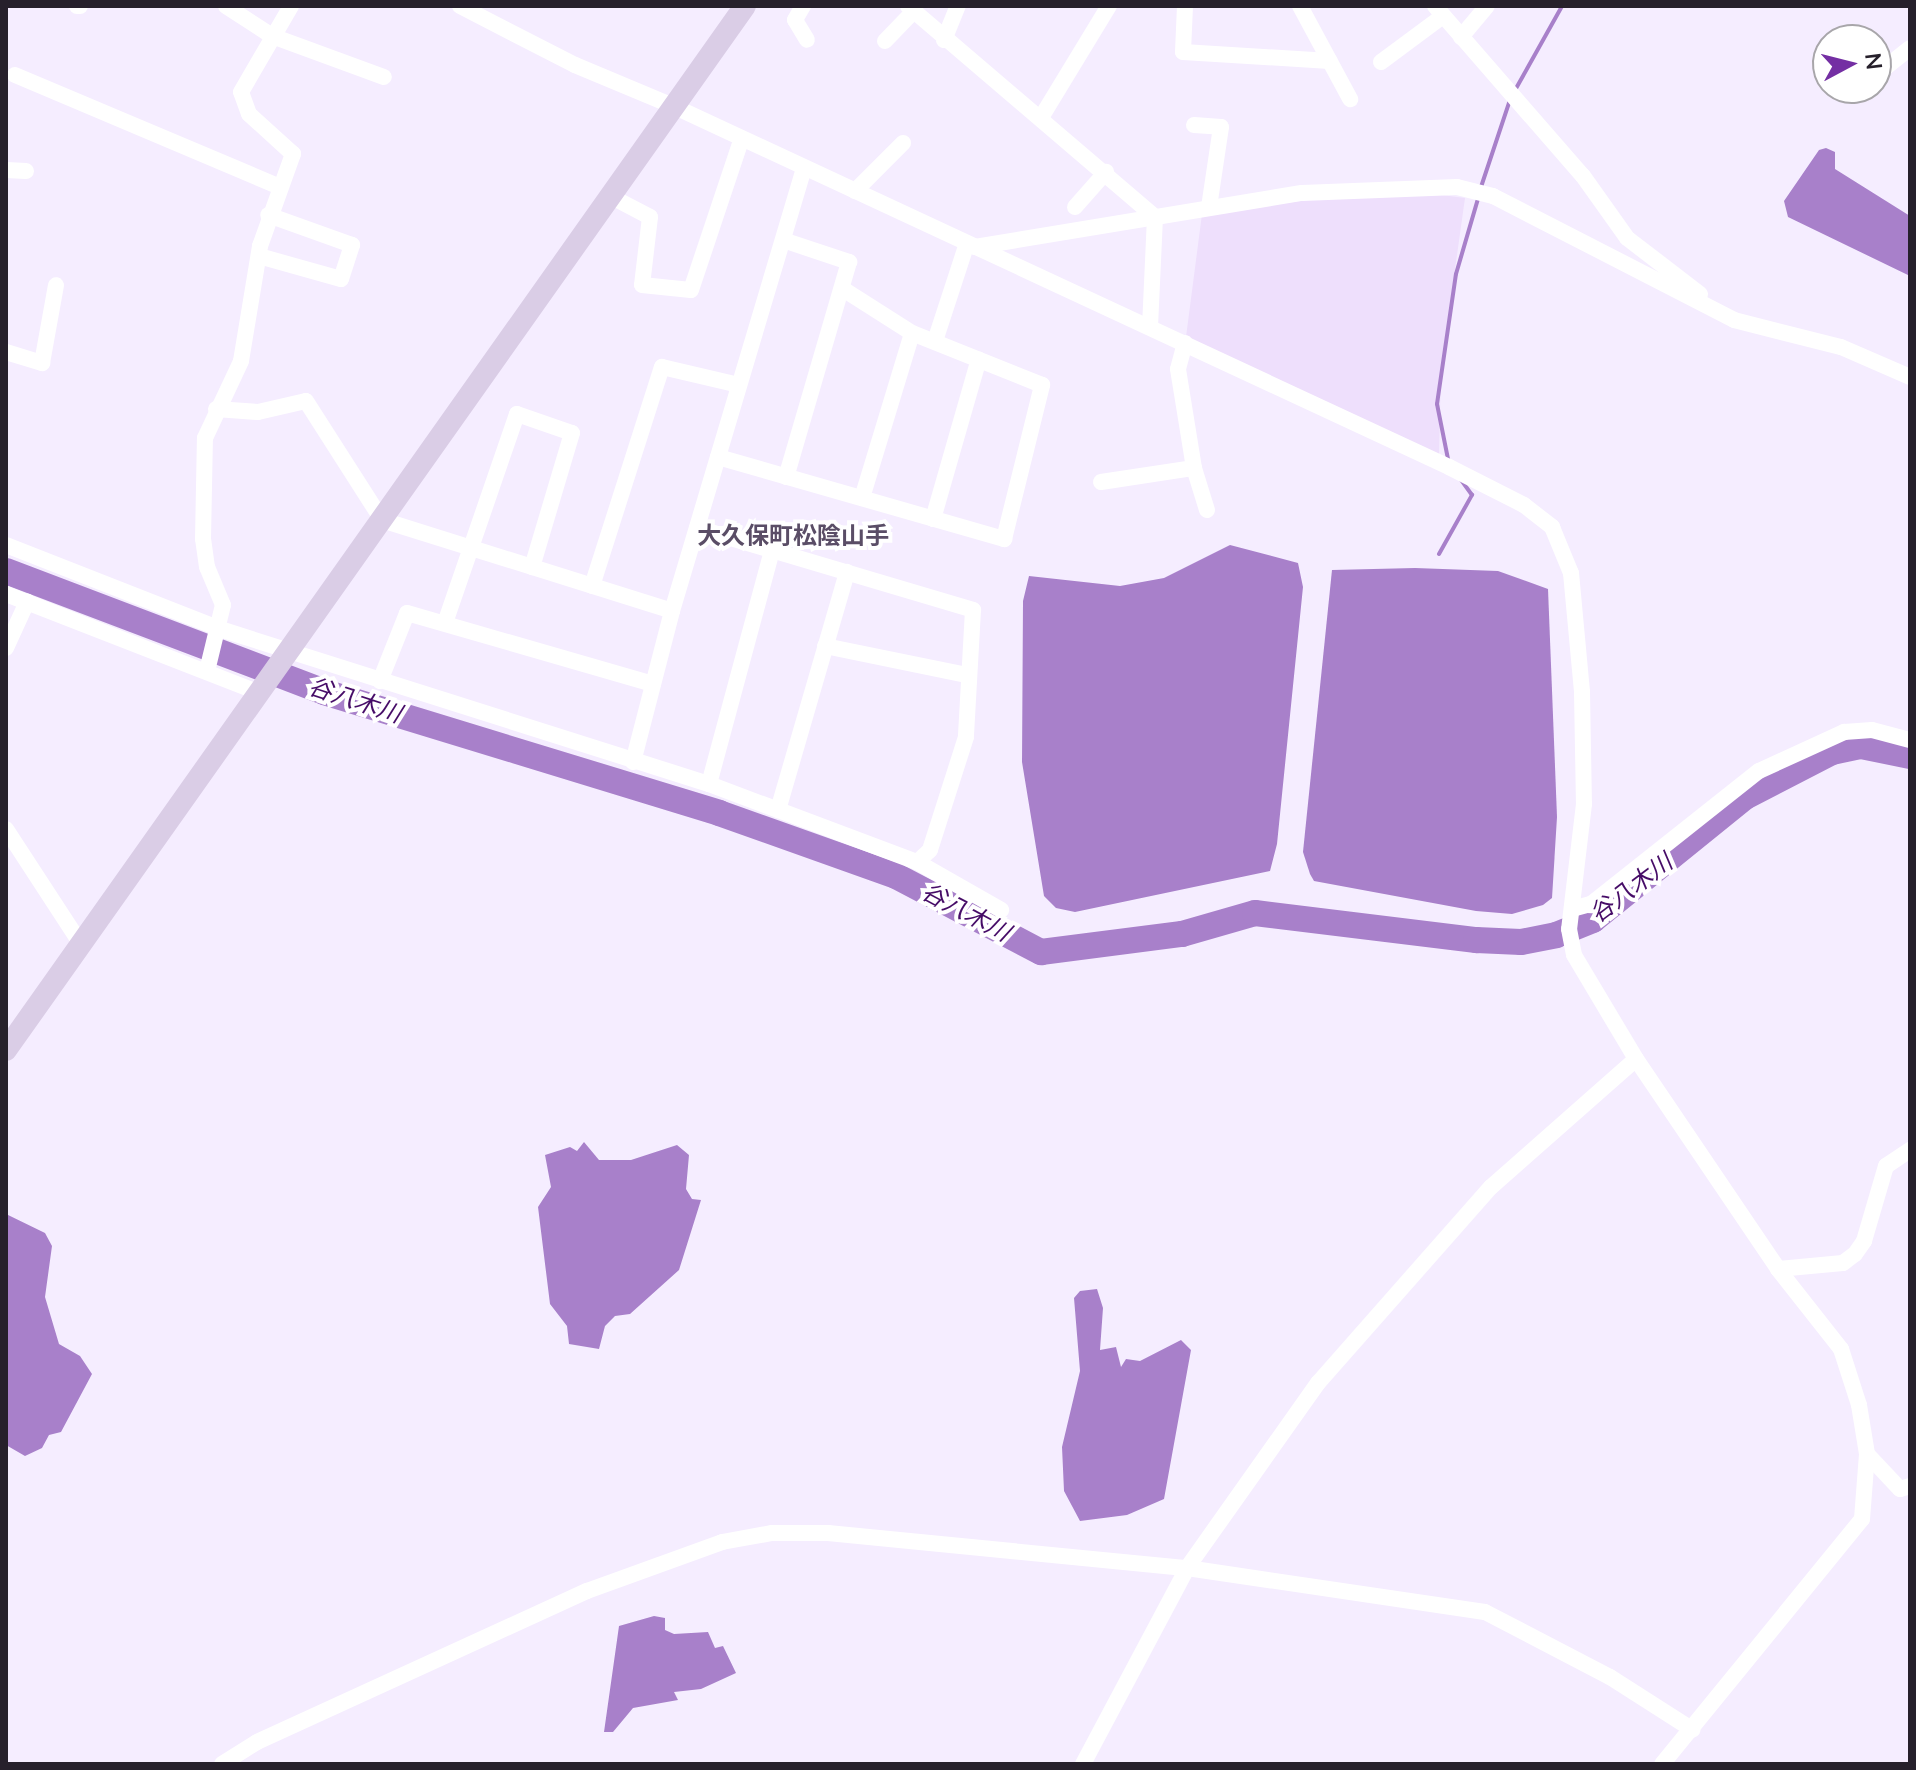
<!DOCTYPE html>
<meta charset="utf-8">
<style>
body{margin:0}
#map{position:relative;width:1916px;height:1770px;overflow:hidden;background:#f5edff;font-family:Mulish,"Noto Sans JP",sans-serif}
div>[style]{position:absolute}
.built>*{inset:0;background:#eedffc}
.water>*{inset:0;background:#a880ca}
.stream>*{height:4px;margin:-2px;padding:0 2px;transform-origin:2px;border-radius:2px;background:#a880ca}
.river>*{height:26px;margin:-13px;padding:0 13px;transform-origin:13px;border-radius:13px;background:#a880ca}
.street>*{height:16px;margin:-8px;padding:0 8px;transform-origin:8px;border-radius:8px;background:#fff}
.secondary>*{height:22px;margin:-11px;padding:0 11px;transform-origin:11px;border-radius:11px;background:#dacde6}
span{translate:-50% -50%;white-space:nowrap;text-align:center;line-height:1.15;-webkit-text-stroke:8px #fff;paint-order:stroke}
.neighbourhood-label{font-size:24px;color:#5a4d66;font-weight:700}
.water-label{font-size:24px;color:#460c67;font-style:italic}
.frame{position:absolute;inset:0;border:8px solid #26202b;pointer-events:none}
.north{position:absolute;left:1812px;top:24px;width:80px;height:80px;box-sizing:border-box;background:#fff;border:2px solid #a8a6aa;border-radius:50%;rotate:83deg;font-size:22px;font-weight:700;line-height:32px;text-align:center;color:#26202b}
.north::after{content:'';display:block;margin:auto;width:28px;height:36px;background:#742fa3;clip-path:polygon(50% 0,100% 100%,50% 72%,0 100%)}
</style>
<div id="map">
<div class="built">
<i style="clip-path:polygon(1426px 193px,1465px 198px,1441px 369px,1439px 455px,1186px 337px,1202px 214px,1316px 199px)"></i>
</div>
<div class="water">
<i style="clip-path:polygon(1826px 148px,1835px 152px,1835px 169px,1910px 216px,1910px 276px,1788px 217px,1784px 201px,1819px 150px)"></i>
<i style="clip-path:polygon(1230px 545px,1298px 563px,1303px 587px,1277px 844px,1270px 871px,1075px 912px,1056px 908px,1044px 896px,1022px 762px,1023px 601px,1029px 576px,1120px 586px,1164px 578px)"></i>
<i style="clip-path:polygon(1415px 568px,1498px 571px,1548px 589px,1557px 817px,1552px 898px,1543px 905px,1512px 914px,1476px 911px,1314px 881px,1310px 874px,1303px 852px,1332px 570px)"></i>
<i style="clip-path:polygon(584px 1142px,599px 1160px,631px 1160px,677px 1145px,689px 1155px,686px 1189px,692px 1199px,701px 1200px,679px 1270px,630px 1314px,615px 1316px,605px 1326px,599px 1349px,569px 1344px,567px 1326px,550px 1304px,538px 1207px,551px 1187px,545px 1155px,570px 1147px,577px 1151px)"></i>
<i style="clip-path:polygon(6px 1214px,45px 1233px,52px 1246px,45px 1297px,59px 1344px,80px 1356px,92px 1374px,61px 1432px,49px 1435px,42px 1448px,25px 1456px,6px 1445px)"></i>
<i style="clip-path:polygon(1097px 1289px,1103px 1308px,1100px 1350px,1116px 1347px,1121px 1367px,1126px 1359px,1140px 1361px,1181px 1340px,1191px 1350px,1164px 1499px,1127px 1515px,1080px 1521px,1064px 1491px,1062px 1447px,1080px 1371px,1074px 1298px,1080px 1291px)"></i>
<i style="clip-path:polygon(654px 1616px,665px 1618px,665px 1630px,674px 1634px,708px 1632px,715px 1648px,723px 1646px,736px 1673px,701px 1689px,674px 1692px,678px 1700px,633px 1708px,613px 1732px,604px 1732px,619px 1626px)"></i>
</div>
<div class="stream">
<i style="left:1514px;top:92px;width:98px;rotate:-60.8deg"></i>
<i style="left:1480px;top:190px;width:95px;rotate:-71.6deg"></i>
<i style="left:1448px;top:459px;width:56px;rotate:-101.3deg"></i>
<i style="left:1437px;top:404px;width:131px;rotate:-81.7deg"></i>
<i style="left:1456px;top:274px;width:78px;rotate:-73.7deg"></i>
<i style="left:1439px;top:554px;width:68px;rotate:-60.8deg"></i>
<i style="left:1472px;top:495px;width:19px;rotate:-126deg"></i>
</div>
<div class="river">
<i style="left:6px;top:571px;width:340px;rotate:20.8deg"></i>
<i style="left:324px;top:692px;width:413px;rotate:17deg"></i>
<i style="left:719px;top:813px;width:188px;rotate:19.6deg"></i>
<i style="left:896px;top:876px;width:164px;rotate:27.7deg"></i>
<i style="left:1041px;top:952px;width:142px;rotate:-7.3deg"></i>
<i style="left:1182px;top:934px;width:76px;rotate:-16deg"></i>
<i style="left:1255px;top:913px;width:223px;rotate:7deg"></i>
<i style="left:1476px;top:940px;width:45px;rotate:2.5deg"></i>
<i style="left:1521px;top:942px;width:36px;rotate:-11deg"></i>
<i style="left:1556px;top:935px;width:40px;rotate:-22deg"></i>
<i style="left:1593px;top:920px;width:196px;rotate:-39deg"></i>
<i style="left:1745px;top:797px;width:98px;rotate:-27.3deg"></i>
<i style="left:1832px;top:752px;width:30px;rotate:-12deg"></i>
<i style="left:1861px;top:746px;width:50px;rotate:11.5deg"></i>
</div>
<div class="street">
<i style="left:77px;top:6px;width:3px"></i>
<i style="left:226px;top:6px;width:55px;rotate:33.1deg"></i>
<i style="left:272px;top:36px;width:119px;rotate:20.1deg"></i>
<i style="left:460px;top:6px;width:129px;rotate:27.2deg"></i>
<i style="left:575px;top:65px;width:106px;rotate:22.7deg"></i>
<i style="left:673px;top:106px;width:856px;rotate:24.95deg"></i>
<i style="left:1449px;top:467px;width:84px;rotate:26.9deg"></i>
<i style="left:1524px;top:505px;width:36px;rotate:38deg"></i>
<i style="left:1552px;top:527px;width:50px;rotate:67.6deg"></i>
<i style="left:1571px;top:573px;width:120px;rotate:84.7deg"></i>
<i style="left:1582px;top:692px;width:112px;rotate:89deg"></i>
<i style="left:1584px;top:804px;width:126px;rotate:96.8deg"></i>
<i style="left:1569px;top:929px;width:26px;rotate:79deg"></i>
<i style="left:1574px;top:955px;width:121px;rotate:59.2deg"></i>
<i style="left:1636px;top:1059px;width:254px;rotate:55.9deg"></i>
<i style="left:1778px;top:1269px;width:102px;rotate:51.8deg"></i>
<i style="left:1841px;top:1349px;width:59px;rotate:72.2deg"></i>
<i style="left:1859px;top:1405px;width:50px;rotate:80.7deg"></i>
<i style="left:1867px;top:1454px;width:65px;rotate:94.4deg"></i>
<i style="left:1862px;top:1519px;width:316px;rotate:129.2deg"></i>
<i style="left:803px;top:6px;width:16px;rotate:120deg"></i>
<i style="left:795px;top:20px;width:23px;rotate:59deg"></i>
<i style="left:908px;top:6px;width:325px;rotate:40.5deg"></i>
<i style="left:1185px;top:6px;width:46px;rotate:92.5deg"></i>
<i style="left:1183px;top:52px;width:147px;rotate:3.5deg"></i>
<i style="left:1300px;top:6px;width:106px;rotate:61.7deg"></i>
<i style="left:1435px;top:6px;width:225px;rotate:49deg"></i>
<i style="left:1583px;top:176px;width:76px;rotate:54.6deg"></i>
<i style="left:1627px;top:238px;width:92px;rotate:37.5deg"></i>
<i style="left:1461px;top:37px;width:40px;rotate:-50deg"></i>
<i style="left:944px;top:40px;width:37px;rotate:-68deg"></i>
<i style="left:885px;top:41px;width:42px;rotate:-46deg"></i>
<i style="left:1381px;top:62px;width:77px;rotate:-36.6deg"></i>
<i style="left:15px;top:75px;width:288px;rotate:22.9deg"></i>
<i style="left:1876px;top:75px;width:43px;rotate:-38.5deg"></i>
<i style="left:1852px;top:94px;width:9px;rotate:-41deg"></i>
<i style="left:1042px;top:116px;width:129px;rotate:-58.7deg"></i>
<i style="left:1194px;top:125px;width:27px;rotate:4deg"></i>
<i style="left:1221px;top:127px;width:81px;rotate:98.5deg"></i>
<i style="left:6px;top:170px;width:20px;rotate:3deg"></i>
<i style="left:855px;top:191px;width:68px;rotate:-45deg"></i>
<i style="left:610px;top:196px;width:45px;rotate:27.7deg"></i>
<i style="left:650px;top:217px;width:68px;rotate:96.7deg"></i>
<i style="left:642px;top:285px;width:49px;rotate:5.8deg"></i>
<i style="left:691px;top:290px;width:160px;rotate:-71.5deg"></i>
<i style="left:1075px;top:207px;width:47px;rotate:-48.5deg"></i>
<i style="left:783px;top:240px;width:70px;rotate:18.4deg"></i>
<i style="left:849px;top:262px;width:224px;rotate:106.3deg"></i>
<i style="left:975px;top:247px;width:331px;rotate:-9.4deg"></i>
<i style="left:1302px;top:193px;width:155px;rotate:-2.2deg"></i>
<i style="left:1457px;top:187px;width:37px;rotate:14deg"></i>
<i style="left:1493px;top:196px;width:271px;rotate:27.2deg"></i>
<i style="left:1734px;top:320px;width:110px;rotate:14.2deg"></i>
<i style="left:1841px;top:347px;width:75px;rotate:23.5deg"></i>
<i style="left:259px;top:256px;width:85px;rotate:15.7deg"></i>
<i style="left:341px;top:279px;width:36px;rotate:-72deg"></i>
<i style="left:352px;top:245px;width:89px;rotate:-160.3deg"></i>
<i style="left:1150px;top:327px;width:110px;rotate:-87.4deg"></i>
<i style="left:935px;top:341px;width:103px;rotate:-71.9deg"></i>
<i style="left:6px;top:352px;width:38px;rotate:17deg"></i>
<i style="left:42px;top:363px;width:79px;rotate:-79.8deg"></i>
<i style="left:216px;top:409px;width:42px;rotate:4.1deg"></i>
<i style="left:258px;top:412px;width:49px;rotate:-12.9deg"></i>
<i style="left:306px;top:401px;width:141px;rotate:57.4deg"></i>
<i style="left:382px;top:520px;width:304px;rotate:17.4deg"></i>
<i style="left:718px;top:457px;width:298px;rotate:16deg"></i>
<i style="left:1004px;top:539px;width:159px;rotate:-76.1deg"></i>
<i style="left:1042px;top:385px;width:140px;rotate:-158.2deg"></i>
<i style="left:912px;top:333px;width:82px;rotate:-147.5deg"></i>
<i style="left:1194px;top:468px;width:44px;rotate:72.8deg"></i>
<i style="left:1101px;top:482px;width:94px;rotate:-8.6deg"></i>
<i style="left:1194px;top:468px;width:100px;rotate:-99.2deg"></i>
<i style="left:1178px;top:369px;width:27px;rotate:-75deg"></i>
<i style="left:862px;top:498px;width:172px;rotate:-73.1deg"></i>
<i style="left:933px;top:519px;width:166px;rotate:-74deg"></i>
<i style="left:697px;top:528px;width:288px;rotate:16.5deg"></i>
<i style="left:973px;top:610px;width:127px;rotate:93.2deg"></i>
<i style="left:966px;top:737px;width:119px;rotate:107.7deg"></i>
<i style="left:930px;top:850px;width:18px;rotate:137deg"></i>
<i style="left:6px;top:545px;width:230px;rotate:21.4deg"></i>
<i style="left:220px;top:629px;width:513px;rotate:17.59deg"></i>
<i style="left:709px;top:784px;width:222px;rotate:20.6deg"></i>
<i style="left:917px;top:862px;width:97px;rotate:29.7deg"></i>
<i style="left:592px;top:586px;width:230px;rotate:-72.3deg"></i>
<i style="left:662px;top:367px;width:79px;rotate:13.2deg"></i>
<i style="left:6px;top:594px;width:273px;rotate:21.3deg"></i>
<i style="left:445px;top:623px;width:221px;rotate:-71deg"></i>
<i style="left:517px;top:414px;width:58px;rotate:19.1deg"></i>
<i style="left:572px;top:433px;width:140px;rotate:106.6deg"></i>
<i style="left:825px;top:646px;width:144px;rotate:11.6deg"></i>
<i style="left:6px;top:648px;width:51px;rotate:-65.5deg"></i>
<i style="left:207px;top:671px;width:68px;rotate:-76.4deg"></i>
<i style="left:223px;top:605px;width:41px;rotate:-112.8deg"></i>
<i style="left:207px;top:567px;width:28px;rotate:-98deg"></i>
<i style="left:203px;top:539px;width:101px;rotate:-88.9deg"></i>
<i style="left:205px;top:438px;width:85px;rotate:-64.9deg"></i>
<i style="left:241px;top:361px;width:117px;rotate:-80.6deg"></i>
<i style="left:260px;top:246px;width:98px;rotate:-70.3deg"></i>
<i style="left:293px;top:154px;width:59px;rotate:-137.7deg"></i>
<i style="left:249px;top:114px;width:23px;rotate:-110deg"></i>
<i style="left:241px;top:92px;width:99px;rotate:-59.8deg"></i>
<i style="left:380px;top:681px;width:73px;rotate:-68.3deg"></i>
<i style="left:407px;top:613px;width:256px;rotate:16.1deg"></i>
<i style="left:633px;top:762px;width:156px;rotate:-75.5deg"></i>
<i style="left:672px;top:611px;width:463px;rotate:-73.4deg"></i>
<i style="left:709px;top:784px;width:242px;rotate:-74.9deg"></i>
<i style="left:778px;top:810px;width:248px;rotate:-73.8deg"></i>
<i style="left:6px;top:829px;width:137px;rotate:56.9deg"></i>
<i style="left:1572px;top:909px;width:20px;rotate:-15deg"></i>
<i style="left:1591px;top:904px;width:214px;rotate:-38.4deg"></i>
<i style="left:1759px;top:771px;width:94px;rotate:-24.6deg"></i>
<i style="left:1844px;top:732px;width:28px;rotate:-4deg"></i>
<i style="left:1872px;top:730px;width:39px;rotate:15deg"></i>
<i style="left:1778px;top:1269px;width:65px;rotate:-5.3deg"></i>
<i style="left:1843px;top:1263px;width:15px;rotate:-37deg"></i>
<i style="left:1855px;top:1254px;width:16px;rotate:-55deg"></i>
<i style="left:1864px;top:1241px;width:78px;rotate:-73.7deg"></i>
<i style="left:1886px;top:1166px;width:29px;rotate:-34deg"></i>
<i style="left:1867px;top:1454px;width:48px;rotate:46.7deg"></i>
<i style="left:1900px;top:1489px;width:10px;rotate:-17deg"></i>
<i style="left:222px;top:1764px;width:41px;rotate:-32.2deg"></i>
<i style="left:257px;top:1742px;width:363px;rotate:-24.6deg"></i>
<i style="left:587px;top:1591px;width:144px;rotate:-19.9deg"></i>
<i style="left:722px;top:1542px;width:51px;rotate:-10.2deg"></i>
<i style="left:772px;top:1533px;width:56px"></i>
<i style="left:828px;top:1533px;width:361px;rotate:5.6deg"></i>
<i style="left:1187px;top:1568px;width:301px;rotate:8.4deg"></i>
<i style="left:1485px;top:1612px;width:141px;rotate:27.5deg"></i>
<i style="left:1610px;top:1677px;width:98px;rotate:32.6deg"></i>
<i style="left:1083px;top:1764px;width:222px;rotate:-62deg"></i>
<i style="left:1187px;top:1568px;width:227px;rotate:-54.7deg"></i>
<i style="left:1318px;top:1383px;width:261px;rotate:-48.6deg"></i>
<i style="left:1491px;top:1187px;width:193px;rotate:-41.4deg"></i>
</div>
<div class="secondary">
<i style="left:6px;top:1050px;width:1279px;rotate:-54.71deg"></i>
</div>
<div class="neighbourhood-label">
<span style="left:793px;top:536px">大久保町松陰山手</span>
</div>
<div class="water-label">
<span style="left:355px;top:700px;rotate:18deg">谷八木川</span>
<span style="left:1631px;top:888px;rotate:-37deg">谷八木川</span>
<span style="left:966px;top:912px;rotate:28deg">谷八木川</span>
</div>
<div class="frame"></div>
<div class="north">N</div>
</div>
